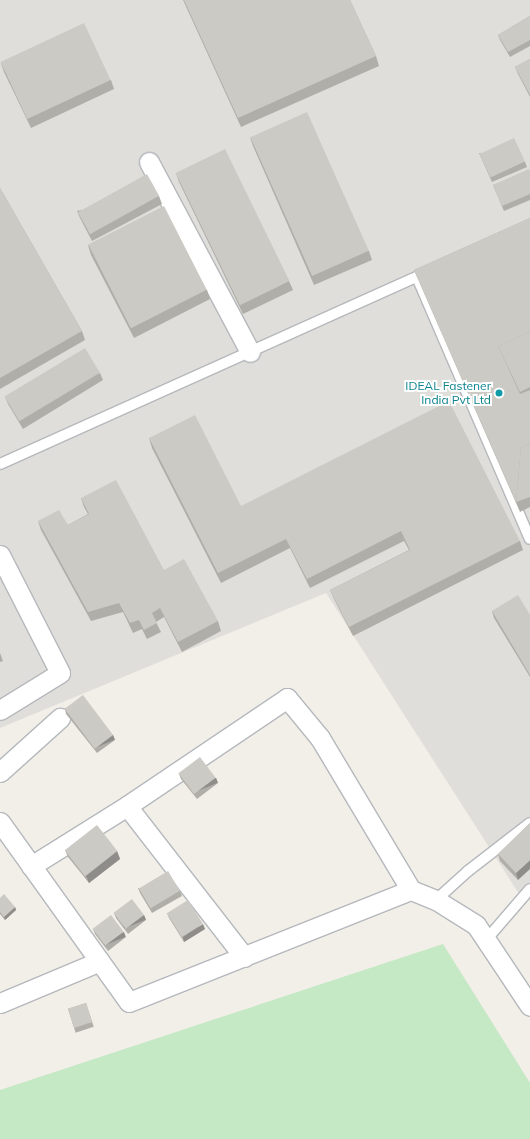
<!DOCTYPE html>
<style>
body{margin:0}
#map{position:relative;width:530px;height:1139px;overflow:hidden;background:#f1efe8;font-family:Mulish,sans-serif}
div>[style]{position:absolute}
.industrial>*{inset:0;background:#e0deda}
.green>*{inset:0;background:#c5e8c5}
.roads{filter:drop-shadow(1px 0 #b5b8bc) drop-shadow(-1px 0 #b5b8bc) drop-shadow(0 1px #b5b8bc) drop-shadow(0 -1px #b5b8bc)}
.service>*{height:10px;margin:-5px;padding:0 5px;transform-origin:5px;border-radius:5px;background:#fff}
.minor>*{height:19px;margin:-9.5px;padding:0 9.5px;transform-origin:9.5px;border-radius:9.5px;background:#fff}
.wall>*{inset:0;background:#afaea9;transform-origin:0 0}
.shaded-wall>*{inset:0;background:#8f8d8a;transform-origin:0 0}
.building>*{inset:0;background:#cccac5;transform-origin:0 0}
.dots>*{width:11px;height:11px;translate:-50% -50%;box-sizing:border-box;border:2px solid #fff;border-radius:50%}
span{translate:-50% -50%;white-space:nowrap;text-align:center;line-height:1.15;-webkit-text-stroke:4px #fff;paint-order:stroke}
.culture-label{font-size:12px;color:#0d838f}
.right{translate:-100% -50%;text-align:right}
</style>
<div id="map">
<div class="industrial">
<i style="clip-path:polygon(0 0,530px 0,530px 892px,521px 897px,326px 593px,0 728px)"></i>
</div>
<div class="green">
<i style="clip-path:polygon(443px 944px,530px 1083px,530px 1139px,0 1139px,0 1090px)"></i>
</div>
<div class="roads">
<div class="service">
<i style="left:417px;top:277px;width:285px;rotate:66.7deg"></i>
<i style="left:0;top:464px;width:469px;rotate:-24.2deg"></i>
<i style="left:436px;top:900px;width:43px;rotate:-42.2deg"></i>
<i style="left:468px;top:871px;width:78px;rotate:-37.7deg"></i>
<i style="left:486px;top:940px;width:67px;rotate:-49.2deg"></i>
</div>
<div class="minor">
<i style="left:149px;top:162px;width:215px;rotate:62deg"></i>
<i style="left:0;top:555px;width:132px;rotate:63deg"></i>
<i style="left:60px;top:673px;width:70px;rotate:148.3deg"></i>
<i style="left:0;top:772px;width:81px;rotate:-42deg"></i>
<i style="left:127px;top:806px;width:191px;rotate:52.2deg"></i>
<i style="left:0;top:822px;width:221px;rotate:54.4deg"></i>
<i style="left:129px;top:1002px;width:303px;rotate:-21.7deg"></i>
<i style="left:411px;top:890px;width:27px;rotate:22deg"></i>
<i style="left:436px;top:900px;width:47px;rotate:32deg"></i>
<i style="left:476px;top:925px;width:97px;rotate:56.3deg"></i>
<i style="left:31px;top:866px;width:113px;rotate:-32deg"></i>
<i style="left:127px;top:806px;width:193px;rotate:-34deg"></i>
<i style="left:287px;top:698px;width:52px;rotate:50.5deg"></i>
<i style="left:320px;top:738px;width:177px;rotate:59.1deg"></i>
<i style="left:0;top:1003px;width:108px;rotate:-22.8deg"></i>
</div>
</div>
<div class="wall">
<i style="clip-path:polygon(183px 0,350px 0,376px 56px,379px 66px,241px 127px)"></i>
<i style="clip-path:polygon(530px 16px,530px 46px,510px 57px,500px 40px,498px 35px)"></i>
<i style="clip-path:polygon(530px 59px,530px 97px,518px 74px,515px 67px)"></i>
<i style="clip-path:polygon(1px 63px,111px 80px,114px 89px,31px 128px,4px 72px)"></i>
<i style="clip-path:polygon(250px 137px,369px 251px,372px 260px,314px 285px,253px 146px)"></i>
<i style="clip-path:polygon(479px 153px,525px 162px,527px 167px,492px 182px)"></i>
<i style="clip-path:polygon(530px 172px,530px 200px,504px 211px,493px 185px)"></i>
<i style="clip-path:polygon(176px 173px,289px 281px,293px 290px,243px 314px,179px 182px)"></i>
<i style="clip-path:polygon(0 188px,82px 331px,85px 340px,0 389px)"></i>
<i style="clip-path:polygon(159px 196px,162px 204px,92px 241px,80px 218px,77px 211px)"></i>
<i style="clip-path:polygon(530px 218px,530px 507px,520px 512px,414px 270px)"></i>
<i style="clip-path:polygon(88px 245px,207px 290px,210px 299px,134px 338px,91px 255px)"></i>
<i style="clip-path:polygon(100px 373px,103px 380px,23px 429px,8px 404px,5px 397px)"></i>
<i style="clip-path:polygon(149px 438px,241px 506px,520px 541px,523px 550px,353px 636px,334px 599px,330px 590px,409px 550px,404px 541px,310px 588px,290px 548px,221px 583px,152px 448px)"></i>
<i style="clip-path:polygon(81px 498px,164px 570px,218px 621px,221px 631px,182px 652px,164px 617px,156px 622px,161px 632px,147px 639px,142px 629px,133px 633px,123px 612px,91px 621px,41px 530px,38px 521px,68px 525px,88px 514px,84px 507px)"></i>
<i style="clip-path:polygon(492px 611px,530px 615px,530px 677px,494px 618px)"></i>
<i style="clip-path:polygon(0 653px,3px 661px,0 662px)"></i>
<i style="clip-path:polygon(65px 709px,113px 735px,115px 740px,97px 753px,66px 714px)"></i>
<i style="clip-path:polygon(179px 774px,216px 778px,218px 783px,197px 799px,181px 779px)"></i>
<i style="clip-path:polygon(530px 823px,518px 880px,500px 861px,498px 854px)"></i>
<i style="clip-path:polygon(65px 850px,117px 851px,120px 859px,89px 883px,68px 857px)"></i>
<i style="clip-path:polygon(138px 888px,180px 891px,182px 896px,152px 913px,140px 893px)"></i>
<i style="clip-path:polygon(0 898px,15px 907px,16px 910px,5px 920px,0 914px)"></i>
<i style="clip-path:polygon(114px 913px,144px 915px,146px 920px,128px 934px,116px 918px)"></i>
<i style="clip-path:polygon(167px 913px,205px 929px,184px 942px,169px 918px)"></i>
<i style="clip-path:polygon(93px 929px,126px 937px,108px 951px,95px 934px)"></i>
<i style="left:86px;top:1003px;width:25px;height:19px;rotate:72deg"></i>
</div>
<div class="shaded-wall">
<i style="left:113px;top:735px;width:5px;height:22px;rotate:68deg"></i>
<i style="left:216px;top:778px;width:5px;height:26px;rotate:68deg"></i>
<i style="clip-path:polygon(117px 851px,120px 859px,89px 883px,86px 876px)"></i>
<i style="clip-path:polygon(530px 860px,530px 869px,518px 880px,516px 873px)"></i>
<i style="clip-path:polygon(15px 907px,16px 910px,5px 920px,4px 917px)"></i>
<i style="left:144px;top:915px;width:5px;height:23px;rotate:68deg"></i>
<i style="clip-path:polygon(203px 924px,205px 929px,184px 942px,183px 937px)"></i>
<i style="left:124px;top:932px;width:5px;height:23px;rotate:68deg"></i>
</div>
<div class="building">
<i style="clip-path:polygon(184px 0,350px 0,376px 56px,238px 118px)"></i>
<i style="clip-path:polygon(530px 16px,530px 40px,508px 52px,498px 35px)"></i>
<i style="left:84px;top:23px;width:63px;height:92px;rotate:65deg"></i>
<i style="clip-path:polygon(530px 59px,530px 95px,515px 67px)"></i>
<i style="left:307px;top:112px;width:152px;height:62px;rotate:66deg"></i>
<i style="left:514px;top:138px;width:26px;height:38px;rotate:65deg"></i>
<i style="left:225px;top:149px;width:147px;height:55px;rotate:64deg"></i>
<i style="clip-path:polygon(529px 169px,530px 172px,530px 194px,502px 206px,493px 185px)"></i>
<i style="left:147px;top:174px;width:25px;height:79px;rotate:61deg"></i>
<i style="clip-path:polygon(0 188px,82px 331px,0 378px)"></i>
<i style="left:164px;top:206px;width:94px;height:85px;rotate:63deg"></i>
<i style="clip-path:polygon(530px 218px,530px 332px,498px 346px,520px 394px,530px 390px,530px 444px,521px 448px,516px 502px,517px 504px,414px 270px)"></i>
<i style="clip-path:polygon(530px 332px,530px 387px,520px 392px,498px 346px)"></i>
<i style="left:85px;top:348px;width:29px;height:94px;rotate:59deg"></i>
<i style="clip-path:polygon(449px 401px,520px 541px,349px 627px,330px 590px,410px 550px,401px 531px,307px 579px,286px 539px,218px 573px,149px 438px,195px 415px,241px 506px)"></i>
<i style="clip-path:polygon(530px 444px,530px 497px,516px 502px,521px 448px)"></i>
<i style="clip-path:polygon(116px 480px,164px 570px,184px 559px,218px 621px,178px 642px,160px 608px,152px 613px,157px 623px,144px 630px,139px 620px,130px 623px,119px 603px,88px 612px,38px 521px,59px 510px,68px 525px,89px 514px,81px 498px)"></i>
<i style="clip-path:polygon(518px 595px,530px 615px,530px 675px,492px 611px)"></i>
<i style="left:83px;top:695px;width:50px;height:23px;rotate:53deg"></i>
<i style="left:200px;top:757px;width:26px;height:27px;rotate:53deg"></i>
<i style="clip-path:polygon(530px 823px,530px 860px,516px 873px,498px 854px)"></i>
<i style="left:97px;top:825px;width:33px;height:41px;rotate:52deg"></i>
<i style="left:168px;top:871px;width:23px;height:34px;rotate:59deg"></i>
<i style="clip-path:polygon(4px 894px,15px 907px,4px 917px,0 912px,0 898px)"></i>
<i style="left:132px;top:899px;width:20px;height:23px;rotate:53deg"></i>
<i style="left:188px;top:900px;width:28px;height:25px;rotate:58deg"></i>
<i style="left:111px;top:915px;width:21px;height:23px;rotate:53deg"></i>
<i style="left:86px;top:1003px;width:20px;height:19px;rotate:72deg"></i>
</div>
<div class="dots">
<i style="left:499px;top:393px;background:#0f9aa8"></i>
</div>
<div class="culture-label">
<span class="right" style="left:491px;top:393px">IDEAL Fastener<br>India Pvt Ltd</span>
</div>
</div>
